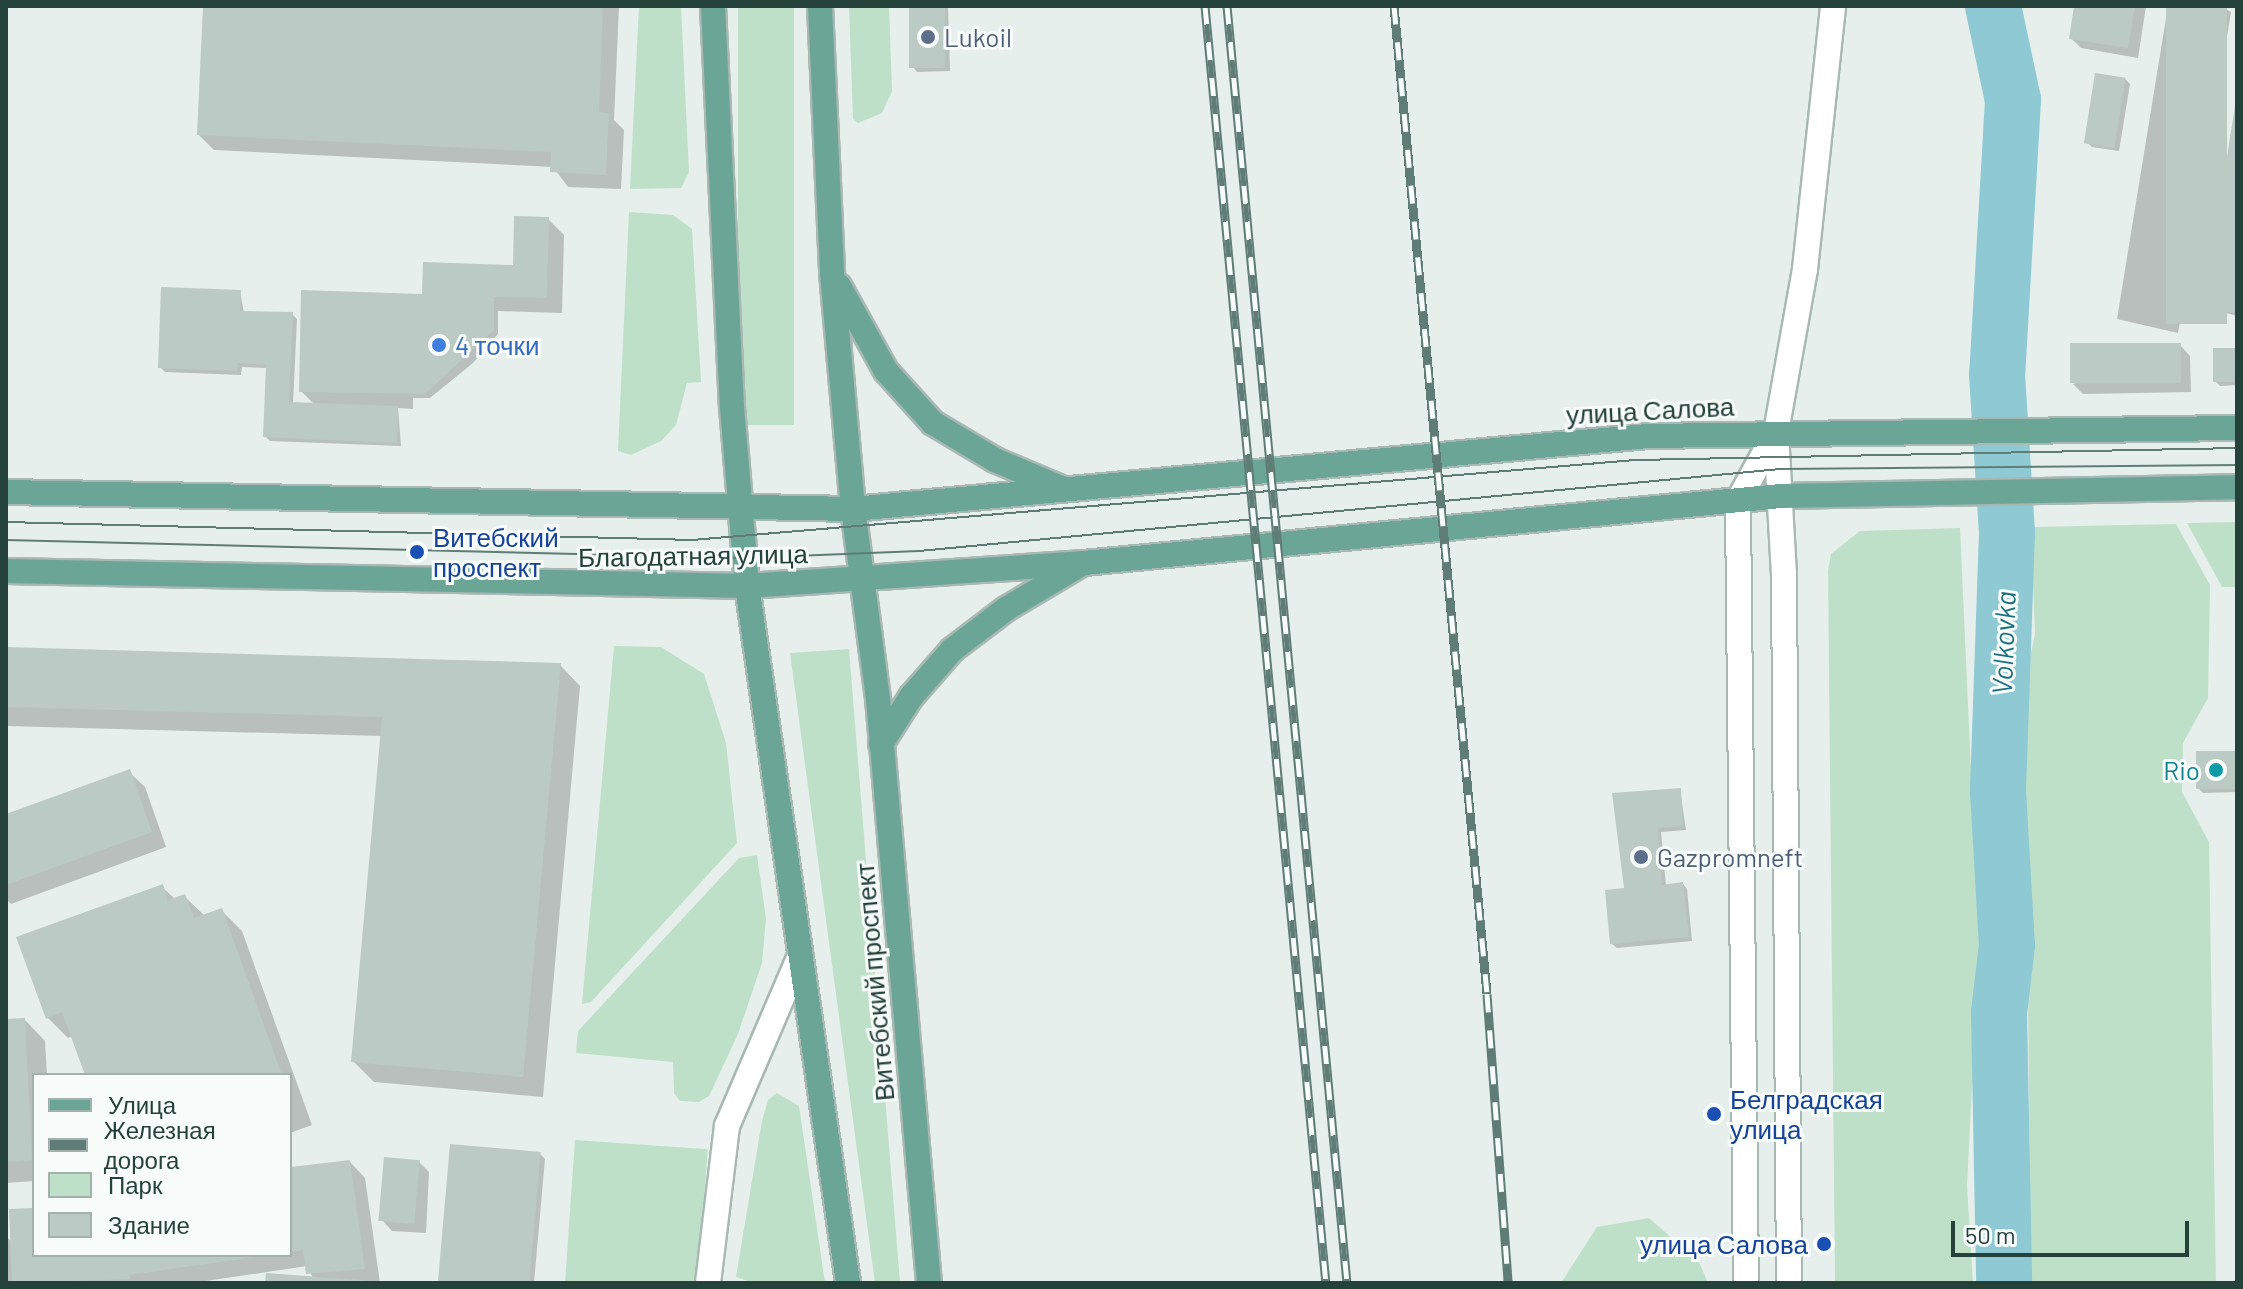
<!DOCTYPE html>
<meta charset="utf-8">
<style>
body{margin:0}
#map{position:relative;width:2243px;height:1289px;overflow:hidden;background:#e6efeb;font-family:Barlow,sans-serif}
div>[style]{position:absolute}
.green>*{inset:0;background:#bfe0c8;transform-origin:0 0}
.shadow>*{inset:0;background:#0003}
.river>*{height:56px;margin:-28px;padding:0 28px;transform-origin:28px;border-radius:28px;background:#8ec9d4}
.building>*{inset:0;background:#bbcac4;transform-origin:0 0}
.roads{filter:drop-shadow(2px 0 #a8b8b2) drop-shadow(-2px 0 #a8b8b2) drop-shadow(0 2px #a8b8b2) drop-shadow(0 -2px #a8b8b2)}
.minor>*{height:24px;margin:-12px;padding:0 12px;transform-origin:12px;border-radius:12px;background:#fff}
.tertiary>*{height:24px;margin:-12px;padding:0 12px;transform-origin:12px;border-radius:12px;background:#fff}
.primary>*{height:24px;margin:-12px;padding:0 12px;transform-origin:12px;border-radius:12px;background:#6aa596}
.tram>*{height:2px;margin:-1px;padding:0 1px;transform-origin:1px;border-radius:1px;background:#5f7d75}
.rail>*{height:9px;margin-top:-4.5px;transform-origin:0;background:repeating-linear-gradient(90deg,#f7fbf9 0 18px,#5f7d75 0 36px);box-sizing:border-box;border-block:2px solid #5f7d75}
.dots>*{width:22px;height:22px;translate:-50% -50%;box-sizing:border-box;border:4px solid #f7fbf9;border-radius:50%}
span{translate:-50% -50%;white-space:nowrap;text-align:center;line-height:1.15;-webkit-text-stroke:6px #f7fbf9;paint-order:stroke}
.service-label{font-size:26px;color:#4e5e75}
.left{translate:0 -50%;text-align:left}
.shop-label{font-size:26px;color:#366cbe}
.street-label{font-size:26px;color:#24423a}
.transit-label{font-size:26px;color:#164399}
.right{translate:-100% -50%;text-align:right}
.culture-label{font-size:26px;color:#0d838f}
.water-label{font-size:28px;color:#1c6f80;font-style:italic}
.frame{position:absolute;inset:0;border:8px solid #24423a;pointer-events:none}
.legend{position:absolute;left:32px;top:1073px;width:260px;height:184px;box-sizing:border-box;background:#f7fbf9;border:2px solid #a3b1ad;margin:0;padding:10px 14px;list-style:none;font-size:24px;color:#24423a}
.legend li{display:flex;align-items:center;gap:16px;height:40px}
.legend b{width:40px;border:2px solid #a3b1ad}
.scale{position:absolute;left:1951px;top:1221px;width:238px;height:36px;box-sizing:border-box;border:4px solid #24423a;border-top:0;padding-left:10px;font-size:24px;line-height:28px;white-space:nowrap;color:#24423a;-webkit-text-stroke:6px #f7fbf9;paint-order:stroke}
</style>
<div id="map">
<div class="green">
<i style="clip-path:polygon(639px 6px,681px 6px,689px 172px,681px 188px,630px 189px)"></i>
<i style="left:738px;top:6px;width:56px;height:419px"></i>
<i style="clip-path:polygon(849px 6px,889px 6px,892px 91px,882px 113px,858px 123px,853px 119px)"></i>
<i style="clip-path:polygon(629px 212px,673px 215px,692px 229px,701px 382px,687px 383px,676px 425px,661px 441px,631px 455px,618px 451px)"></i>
<i style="clip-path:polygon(2237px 522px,2237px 587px,2222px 587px,2187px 523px)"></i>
<i style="clip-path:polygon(2176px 524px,2210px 585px,2208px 698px,2183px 743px,2182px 792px,2209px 842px,2216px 1283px,2031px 1283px,2027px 902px,2020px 829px,2022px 695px,2035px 634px,2031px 527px)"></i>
<i style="clip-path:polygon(1960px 528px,1979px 947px,1967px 1186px,1973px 1283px,1835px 1283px,1828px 570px,1831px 554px,1860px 531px)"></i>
<i style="clip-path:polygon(614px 646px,661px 647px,704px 674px,726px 743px,737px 843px,591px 1002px,582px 1004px)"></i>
<i style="clip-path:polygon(849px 649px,900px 1283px,875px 1283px,790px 653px)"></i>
<i style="clip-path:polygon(757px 855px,766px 919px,762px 963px,738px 1034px,709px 1096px,699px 1102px,680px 1101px,674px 1093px,673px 1062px,576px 1053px,578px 1031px,739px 858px)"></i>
<i style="clip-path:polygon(777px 1093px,799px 1106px,825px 1283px,754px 1283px,736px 1277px,762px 1121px,768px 1100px)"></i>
<i style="left:575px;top:1140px;width:133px;height:144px;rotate:4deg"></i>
<i style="clip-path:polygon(1649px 1218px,1699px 1262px,1708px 1283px,1561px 1283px,1597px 1227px)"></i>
</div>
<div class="shadow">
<i style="clip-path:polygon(205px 6px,619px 6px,614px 120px,624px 130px,621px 189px,568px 187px,553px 167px,214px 150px,199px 135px)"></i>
<i style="clip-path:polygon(911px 6px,948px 6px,950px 71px,917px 72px,913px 67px)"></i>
<i style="clip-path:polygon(2076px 6px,2146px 6px,2138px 58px,2081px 48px,2071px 38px)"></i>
<i style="clip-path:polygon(2168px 6px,2220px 6px,2231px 12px,2178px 333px,2117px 319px)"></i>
<i style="clip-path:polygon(2125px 79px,2130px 84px,2119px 151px,2092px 147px,2087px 142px)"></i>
<i style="clip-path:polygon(2237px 108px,2237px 316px,2205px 307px)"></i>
<i style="clip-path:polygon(548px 219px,564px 235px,562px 313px,498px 311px,498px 334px,473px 363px,430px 398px,413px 398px,413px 409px,398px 408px,401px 446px,270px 441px,265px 436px,268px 368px,242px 367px,241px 375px,165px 372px,160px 367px,240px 292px,244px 313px,292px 314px,297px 319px,293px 404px,315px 405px,301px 391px,424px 295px,515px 267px)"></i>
<i style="clip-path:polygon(2180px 345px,2190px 356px,2191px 392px,2083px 394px,2073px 384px)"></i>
<i style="clip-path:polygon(2237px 350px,2237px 385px,2220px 386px,2215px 381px)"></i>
<i style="clip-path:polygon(6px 650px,560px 665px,580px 686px,543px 1097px,374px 1082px,353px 1061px,382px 736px,6px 726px)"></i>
<i style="clip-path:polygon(2237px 753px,2237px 792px,2203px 793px,2198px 788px)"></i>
<i style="clip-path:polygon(129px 772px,145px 787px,166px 847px,11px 904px,6px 899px,6px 816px)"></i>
<i style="clip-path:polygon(1680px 790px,1686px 830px,1661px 832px,1666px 886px,1683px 884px,1687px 889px,1692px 941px,1617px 948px,1612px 944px,1627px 890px,1614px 795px)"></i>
<i style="clip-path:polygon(162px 887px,176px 900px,185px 897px,205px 916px,221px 910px,242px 931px,312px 1125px,290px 1133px,290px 1075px,87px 1075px,73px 1036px,68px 1038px,47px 1017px)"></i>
<i style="clip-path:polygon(25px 1020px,45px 1041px,47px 1075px,34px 1075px,34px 1181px,6px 1183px,6px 1021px)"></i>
<i style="clip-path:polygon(540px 1154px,545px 1159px,534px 1283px,441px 1283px)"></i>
<i style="clip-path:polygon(350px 1162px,365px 1178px,380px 1283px,267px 1283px,313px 1278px,307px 1266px,193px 1283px,6px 1283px,6px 1236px,12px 1242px,34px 1210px,34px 1255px,290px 1255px,290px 1192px)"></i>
<i style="clip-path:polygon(419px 1162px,429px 1172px,426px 1233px,392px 1231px,382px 1220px)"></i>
</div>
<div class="river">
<i style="left:1993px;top:6px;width:96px;rotate:78deg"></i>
<i style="left:2013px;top:100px;width:274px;rotate:93.3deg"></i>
<i style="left:1997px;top:374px;width:158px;rotate:86.4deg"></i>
<i style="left:2007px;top:532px;width:259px;rotate:92deg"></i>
<i style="left:1998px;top:791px;width:154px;rotate:86.7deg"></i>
<i style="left:2007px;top:945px;width:68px;rotate:96.7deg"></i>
<i style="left:1999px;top:1013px;width:270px;rotate:88.9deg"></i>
</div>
<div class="building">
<i style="clip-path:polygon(203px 6px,603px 6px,599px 112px,609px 113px,606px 175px,550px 172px,551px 152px,197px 135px)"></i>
<i style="left:909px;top:6px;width:36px;height:62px"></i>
<i style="clip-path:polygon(2074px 6px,2135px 6px,2128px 48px,2069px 39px)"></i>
<i style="left:2166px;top:6px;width:61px;height:318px"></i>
<i style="left:2095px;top:73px;width:31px;height:71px;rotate:9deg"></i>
<i style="clip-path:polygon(2235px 106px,2237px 106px,2237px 313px,2203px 308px)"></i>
<i style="clip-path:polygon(514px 216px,549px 217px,547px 298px,494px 297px,494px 330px,425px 394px,299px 392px,301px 290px,422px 294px,423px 262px,513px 265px)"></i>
<i style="clip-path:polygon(161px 287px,241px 290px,240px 311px,293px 312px,289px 402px,398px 406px,397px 443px,263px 437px,266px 365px,238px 363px,237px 371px,158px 368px)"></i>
<i style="left:2181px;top:343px;width:40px;height:111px;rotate:90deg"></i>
<i style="left:2213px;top:348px;width:24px;height:34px"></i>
<i style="clip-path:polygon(6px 647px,561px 663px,523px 1077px,351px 1062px,382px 717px,6px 707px)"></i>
<i style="left:2196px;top:751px;width:41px;height:38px"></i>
<i style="clip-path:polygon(130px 769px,152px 832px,6px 885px,6px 814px)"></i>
<i style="clip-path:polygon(1681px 788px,1683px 826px,1658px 828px,1662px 885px,1683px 882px,1689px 937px,1610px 944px,1605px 890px,1624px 888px,1612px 793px)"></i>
<i style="clip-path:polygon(163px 884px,168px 900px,185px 894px,194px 918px,222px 908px,282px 1075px,85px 1075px,62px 1012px,46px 1019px,16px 937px)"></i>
<i style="clip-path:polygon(25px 1018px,32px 1160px,6px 1162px,6px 1019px)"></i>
<i style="left:450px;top:1144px;width:91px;height:139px;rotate:5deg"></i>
<i style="left:384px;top:1157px;width:36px;height:64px;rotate:5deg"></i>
<i style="clip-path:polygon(350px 1160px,365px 1269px,306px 1274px,303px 1250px,290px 1252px,291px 1167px)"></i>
<i style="clip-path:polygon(34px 1208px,34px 1255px,255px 1257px,130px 1275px,130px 1279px,12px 1283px,9px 1209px)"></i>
<i style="clip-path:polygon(266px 1273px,374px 1281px,373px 1283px,265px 1283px)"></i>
</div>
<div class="roads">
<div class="minor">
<i style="left:1776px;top:432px;width:166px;rotate:-79.9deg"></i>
<i style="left:1805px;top:269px;width:264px;rotate:-83.9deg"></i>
<i style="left:708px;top:1283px;width:158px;rotate:-83.1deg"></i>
<i style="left:727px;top:1126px;width:185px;rotate:-66.8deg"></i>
</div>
<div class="tertiary">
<i style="left:1776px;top:432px;width:141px;rotate:86.8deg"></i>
<i style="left:1784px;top:573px;width:710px;rotate:89.6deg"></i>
<i style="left:1746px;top:1283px;width:782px;rotate:-90.59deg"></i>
<i style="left:1738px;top:501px;width:79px;rotate:-61.2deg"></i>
</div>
<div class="primary">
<i style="left:713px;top:6px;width:401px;rotate:87.3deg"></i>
<i style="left:732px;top:407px;width:180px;rotate:85.2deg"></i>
<i style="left:747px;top:586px;width:704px;rotate:81.75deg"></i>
<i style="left:820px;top:6px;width:267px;rotate:87.4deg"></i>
<i style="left:832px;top:273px;width:237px;rotate:84.9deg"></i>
<i style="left:853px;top:509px;width:192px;rotate:82.5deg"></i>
<i style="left:878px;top:699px;width:586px;rotate:85.01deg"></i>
<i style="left:839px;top:286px;width:97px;rotate:61.1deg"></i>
<i style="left:886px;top:371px;width:70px;rotate:47.9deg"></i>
<i style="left:933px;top:423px;width:72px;rotate:30.8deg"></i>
<i style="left:995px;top:460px;width:72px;rotate:23deg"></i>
<i style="left:6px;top:492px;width:847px;rotate:1.15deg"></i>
<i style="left:853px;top:509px;width:797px;rotate:-5.25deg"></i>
<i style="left:1647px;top:436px;width:590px;rotate:-0.78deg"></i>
<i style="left:6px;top:571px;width:741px;rotate:1.16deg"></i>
<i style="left:747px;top:586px;width:338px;rotate:-3.9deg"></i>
<i style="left:1084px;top:563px;width:700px;rotate:-5.49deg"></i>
<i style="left:1781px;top:496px;width:456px;rotate:-1.1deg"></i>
<i style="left:881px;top:744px;width:56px;rotate:-57.4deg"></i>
<i style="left:911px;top:697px;width:62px;rotate:-48.9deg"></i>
<i style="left:952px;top:650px;width:68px;rotate:-37.2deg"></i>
<i style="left:1006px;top:609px;width:84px;rotate:-30.8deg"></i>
</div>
</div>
<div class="tram">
<i style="left:6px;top:522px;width:686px;rotate:1.5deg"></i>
<i style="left:692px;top:540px;width:946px;rotate:-4.85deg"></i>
<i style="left:1635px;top:460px;width:602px;rotate:-1.14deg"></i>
<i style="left:6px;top:540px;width:739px;rotate:1.4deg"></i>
<i style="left:745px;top:558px;width:174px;rotate:-2.3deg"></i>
<i style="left:919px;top:551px;width:865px;rotate:-5.44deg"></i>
<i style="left:1780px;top:469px;width:457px;rotate:-0.5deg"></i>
</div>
<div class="rail">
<i style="left:1205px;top:6px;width:1283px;rotate:84.59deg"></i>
<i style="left:1227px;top:6px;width:1283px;rotate:84.63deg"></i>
<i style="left:1394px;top:6px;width:992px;rotate:84.62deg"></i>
<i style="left:1487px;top:994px;width:290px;rotate:85.8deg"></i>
</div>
<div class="dots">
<i style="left:928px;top:37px;background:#5c6f8a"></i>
<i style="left:439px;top:345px;background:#3f7fe0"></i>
<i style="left:417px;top:552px;background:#1a4fb4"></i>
<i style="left:2216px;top:770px;background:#0f9aa8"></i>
<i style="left:1641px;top:857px;background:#5c6f8a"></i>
<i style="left:1714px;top:1114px;background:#1a4fb4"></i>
<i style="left:1824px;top:1244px;background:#1a4fb4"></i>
</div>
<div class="service-label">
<span class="left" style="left:944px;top:37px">Lukoil</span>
<span class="left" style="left:1657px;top:857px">Gazpromneft</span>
</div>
<div class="shop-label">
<span class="left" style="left:455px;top:345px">4 точки</span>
</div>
<div class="street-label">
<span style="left:1650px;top:410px;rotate:-3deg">улица Салова</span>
<span style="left:693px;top:555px;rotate:-1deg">Благодатная улица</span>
<span style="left:874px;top:982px;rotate:-95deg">Витебский проспект</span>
</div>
<div class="transit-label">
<span class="left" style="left:433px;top:552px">Витебский<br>проспект</span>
<span class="left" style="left:1730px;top:1114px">Белградская<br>улица</span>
<span class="right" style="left:1808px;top:1244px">улица Салова</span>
</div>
<div class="culture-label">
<span class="right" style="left:2200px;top:770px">Rio</span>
</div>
<div class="water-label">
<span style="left:2003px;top:643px;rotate:-88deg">Volkovka</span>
</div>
<div class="frame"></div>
<ul class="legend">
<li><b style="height:10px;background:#6aa596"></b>Улица</li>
<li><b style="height:10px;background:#5f7d75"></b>Железная дорога</li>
<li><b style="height:22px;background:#bfe0c8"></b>Парк</li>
<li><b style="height:22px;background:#bbcac4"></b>Здание</li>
</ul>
<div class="scale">50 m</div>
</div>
